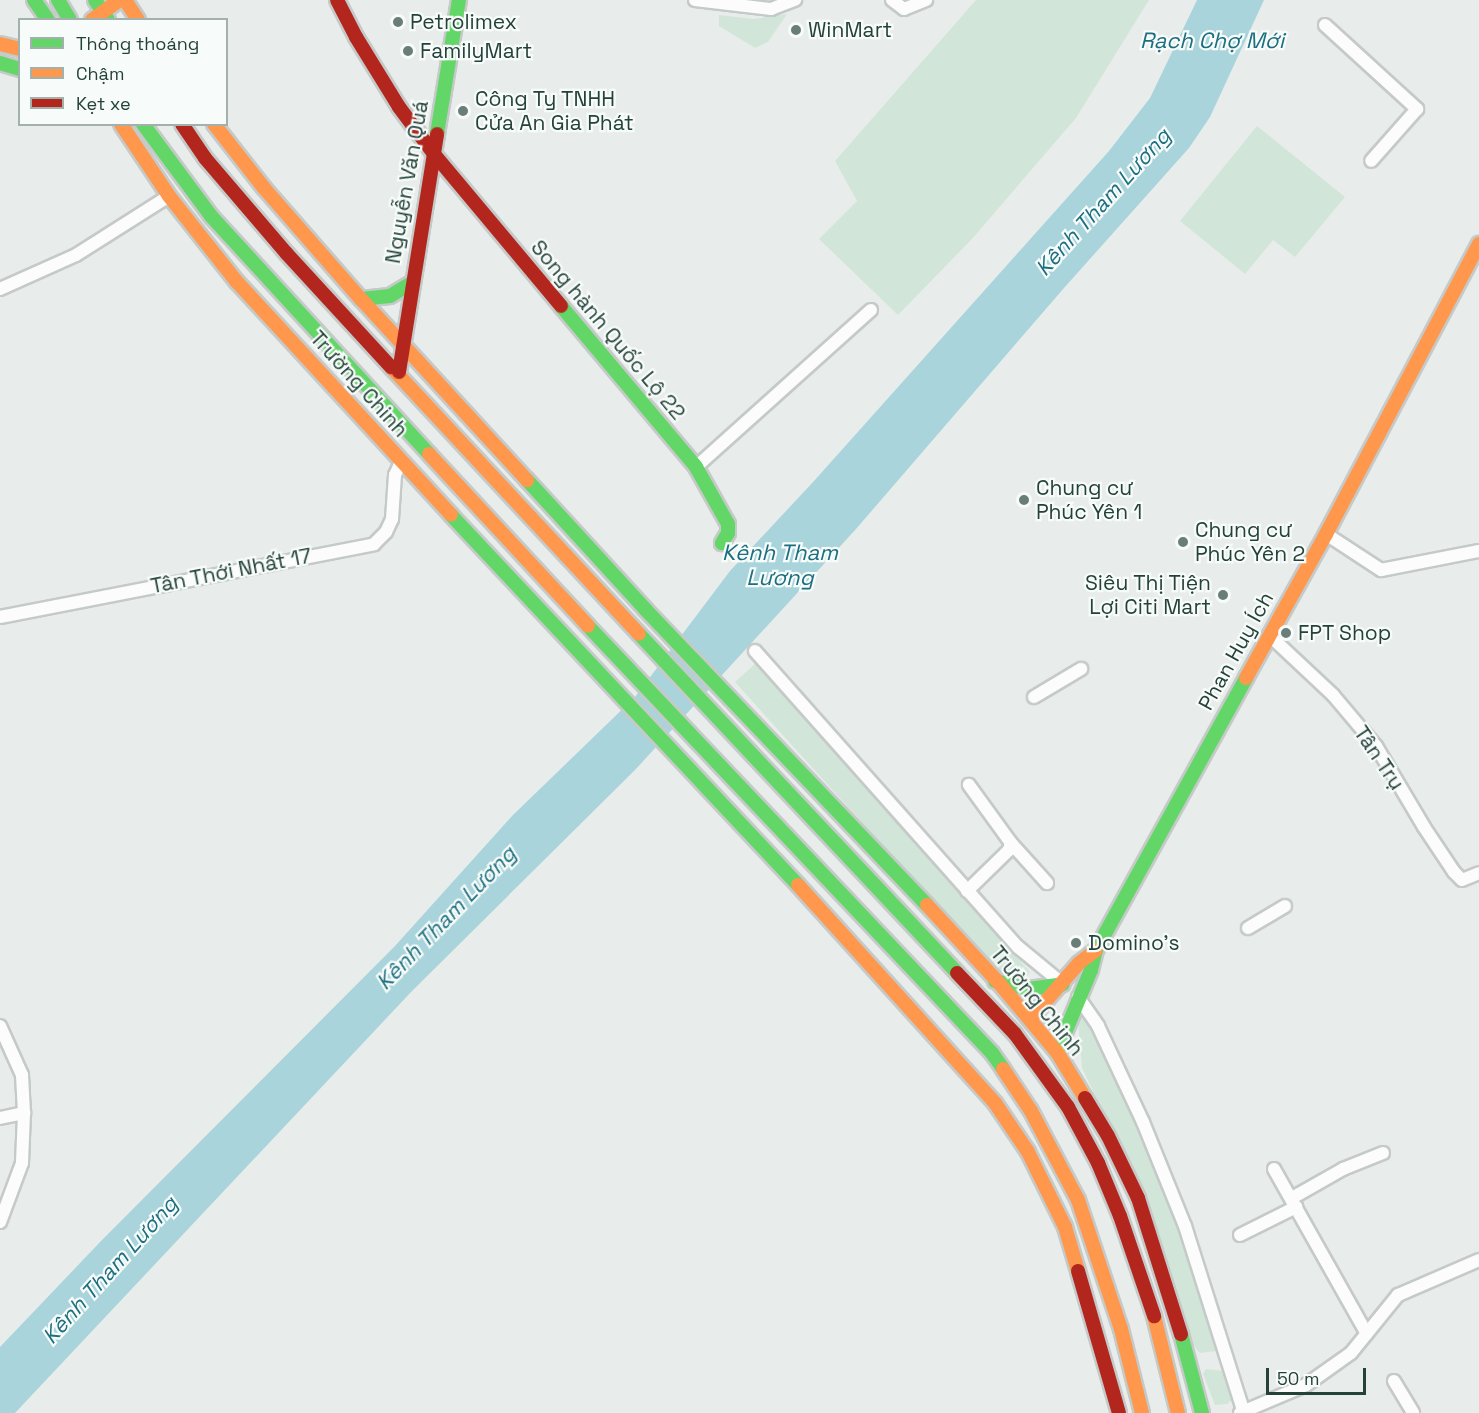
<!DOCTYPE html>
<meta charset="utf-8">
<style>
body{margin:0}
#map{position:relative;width:1479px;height:1413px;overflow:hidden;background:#e8edeb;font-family:"Space Grotesk",sans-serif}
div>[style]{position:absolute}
.green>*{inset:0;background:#d1e6d8}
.water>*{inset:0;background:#a9d4db}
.roads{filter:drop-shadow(2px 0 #c5cac8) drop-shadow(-2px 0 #c5cac8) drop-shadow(0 2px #c5cac8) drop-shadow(0 -2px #c5cac8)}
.street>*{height:12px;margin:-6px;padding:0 6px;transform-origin:6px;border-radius:6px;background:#fcfcfc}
.fast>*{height:14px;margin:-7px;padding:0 7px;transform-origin:7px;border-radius:7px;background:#63d668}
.slow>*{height:14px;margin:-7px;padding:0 7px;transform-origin:7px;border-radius:7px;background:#ff974d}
.jam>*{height:14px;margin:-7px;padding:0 7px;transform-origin:7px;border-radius:7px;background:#b3261e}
.dots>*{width:16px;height:16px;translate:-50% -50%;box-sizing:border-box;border:3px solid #f7fbf9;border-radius:50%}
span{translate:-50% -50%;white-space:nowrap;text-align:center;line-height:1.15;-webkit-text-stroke:4.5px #f7fbf9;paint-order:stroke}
.poi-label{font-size:21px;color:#24423a}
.left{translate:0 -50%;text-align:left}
.right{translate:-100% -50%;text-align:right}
.street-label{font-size:21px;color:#24423a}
.water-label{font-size:22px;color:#1c6f80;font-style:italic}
.legend{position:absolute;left:18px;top:18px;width:210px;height:108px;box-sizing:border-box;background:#f7fbf9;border:2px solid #a3b1ad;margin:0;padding:8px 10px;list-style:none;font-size:18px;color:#24423a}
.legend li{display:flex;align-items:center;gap:12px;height:30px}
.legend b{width:30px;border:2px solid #a3b1ad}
.scale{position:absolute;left:1266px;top:1368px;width:100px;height:27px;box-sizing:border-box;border:3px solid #24423a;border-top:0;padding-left:8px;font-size:18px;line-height:21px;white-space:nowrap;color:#24423a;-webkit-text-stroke:4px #f7fbf9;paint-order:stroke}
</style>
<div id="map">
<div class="green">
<i style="clip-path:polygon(976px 0,1149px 0,1076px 118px,972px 239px,898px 315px,819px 239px,857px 201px,835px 161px)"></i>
<i style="clip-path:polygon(787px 14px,768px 42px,755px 48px,719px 26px,719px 15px,754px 19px)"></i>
<i style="clip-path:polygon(1257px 126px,1345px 197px,1295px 257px,1273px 240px,1245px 274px,1180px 221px)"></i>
<i style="clip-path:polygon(756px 663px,1030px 972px,1024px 981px,1002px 978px,735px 682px)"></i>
<i style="clip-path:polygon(1083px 1011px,1098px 1038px,1169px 1205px,1220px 1344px,1217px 1351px,1200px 1353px,1192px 1344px,1145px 1200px,1082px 1068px,1078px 1023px)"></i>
<i style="clip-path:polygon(1206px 1369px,1224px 1371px,1234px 1398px,1227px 1404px,1215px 1405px,1203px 1374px)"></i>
</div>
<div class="water">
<i style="clip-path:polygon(1197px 0,1264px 0,1210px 117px,1189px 148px,1064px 288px,856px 529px,635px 770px,412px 991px,15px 1413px,0 1413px,0 1347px,102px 1240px,395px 946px,513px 815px,635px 697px,730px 571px,814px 481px,1109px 151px,1150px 98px)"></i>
</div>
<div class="roads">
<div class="street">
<i style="left:695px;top:0;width:77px;rotate:6.8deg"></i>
<i style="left:771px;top:9px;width:26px;rotate:-21deg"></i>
<i style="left:892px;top:0;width:15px;rotate:37deg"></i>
<i style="left:904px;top:9px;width:24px;rotate:-22deg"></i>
<i style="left:1325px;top:25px;width:125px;rotate:42.4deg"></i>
<i style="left:1417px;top:109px;width:69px;rotate:131.5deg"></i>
<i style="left:0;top:289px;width:83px;rotate:-24.1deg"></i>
<i style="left:76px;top:255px;width:110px;rotate:-32.4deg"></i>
<i style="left:696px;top:467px;width:235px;rotate:-41.9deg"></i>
<i style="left:1326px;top:534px;width:66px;rotate:33.2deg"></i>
<i style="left:1381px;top:570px;width:100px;rotate:-11deg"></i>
<i style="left:0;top:617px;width:381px;rotate:-11deg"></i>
<i style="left:374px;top:544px;width:17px;rotate:-45deg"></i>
<i style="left:386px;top:532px;width:14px;rotate:-65deg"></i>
<i style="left:392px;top:519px;width:44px;rotate:-86.1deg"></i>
<i style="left:395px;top:475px;width:14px;rotate:-65deg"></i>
<i style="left:1269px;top:635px;width:88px;rotate:43.2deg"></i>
<i style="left:1333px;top:695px;width:67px;rotate:49.9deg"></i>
<i style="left:1376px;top:746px;width:94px;rotate:59.3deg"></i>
<i style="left:1424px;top:827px;width:54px;rotate:56.3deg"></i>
<i style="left:1454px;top:872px;width:11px;rotate:45deg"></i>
<i style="left:1462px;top:880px;width:18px;rotate:-22deg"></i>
<i style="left:755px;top:651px;width:396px;rotate:48.4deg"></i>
<i style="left:1018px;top:947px;width:58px;rotate:39.4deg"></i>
<i style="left:1034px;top:697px;width:55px;rotate:-30.8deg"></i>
<i style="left:1011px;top:843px;width:54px;rotate:48deg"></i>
<i style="left:967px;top:891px;width:59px;rotate:-44.3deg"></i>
<i style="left:1009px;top:850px;width:7px;rotate:-74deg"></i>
<i style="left:1011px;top:843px;width:72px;rotate:-125.9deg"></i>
<i style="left:1248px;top:928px;width:43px;rotate:-30.7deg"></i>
<i style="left:1078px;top:997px;width:35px;rotate:55deg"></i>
<i style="left:1098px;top:1026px;width:106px;rotate:64.9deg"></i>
<i style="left:1143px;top:1122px;width:112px;rotate:68deg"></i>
<i style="left:1185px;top:1226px;width:196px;rotate:72.5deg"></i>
<i style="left:0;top:1026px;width:54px;rotate:65.8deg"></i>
<i style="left:22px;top:1075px;width:38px;rotate:87deg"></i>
<i style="left:24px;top:1113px;width:50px;rotate:92.3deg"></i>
<i style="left:22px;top:1163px;width:63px;rotate:110.4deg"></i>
<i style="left:0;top:1118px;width:25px;rotate:-12deg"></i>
<i style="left:1274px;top:1169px;width:189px;rotate:60.6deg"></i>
<i style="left:1292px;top:1198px;width:59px;rotate:-29.6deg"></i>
<i style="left:1343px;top:1169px;width:43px;rotate:-21.8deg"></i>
<i style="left:1240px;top:1235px;width:63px;rotate:-26.6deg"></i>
<i style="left:1394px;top:1381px;width:37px;rotate:59deg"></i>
<i style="left:1240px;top:1413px;width:72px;rotate:-23deg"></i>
<i style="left:1306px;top:1385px;width:55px;rotate:-35.4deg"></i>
<i style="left:1351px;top:1353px;width:75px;rotate:-51deg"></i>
<i style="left:1398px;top:1295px;width:88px;rotate:-23.4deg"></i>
</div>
<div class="fast">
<i style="left:34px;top:0;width:24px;rotate:55deg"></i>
<i style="left:58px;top:0;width:23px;rotate:59deg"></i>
<i style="left:95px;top:0;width:24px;rotate:57deg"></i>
<i style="left:0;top:63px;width:21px;rotate:17deg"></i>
<i style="left:143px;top:124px;width:114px;rotate:53.5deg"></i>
<i style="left:211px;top:216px;width:323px;rotate:47.5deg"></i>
<i style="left:437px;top:134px;width:136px;rotate:-80.7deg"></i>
<i style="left:361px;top:299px;width:29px;rotate:-6deg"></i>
<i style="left:390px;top:296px;width:26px;rotate:-31deg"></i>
<i style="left:561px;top:306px;width:210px;rotate:50deg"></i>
<i style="left:696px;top:467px;width:65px;rotate:60.7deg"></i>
<i style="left:728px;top:524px;width:9px;rotate:90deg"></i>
<i style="left:728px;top:533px;width:12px;rotate:121deg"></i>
<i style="left:527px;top:480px;width:175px;rotate:47.5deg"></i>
<i style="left:645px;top:609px;width:409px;rotate:46.4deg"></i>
<i style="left:451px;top:515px;width:507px;rotate:46.84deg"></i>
<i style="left:588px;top:626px;width:588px;rotate:46.59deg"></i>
<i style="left:992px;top:1053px;width:19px;rotate:55deg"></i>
<i style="left:639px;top:634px;width:465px;rotate:46.8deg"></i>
<i style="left:995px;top:981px;width:35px;rotate:13deg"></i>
<i style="left:1029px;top:989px;width:34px;rotate:-8deg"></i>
<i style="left:1057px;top:1052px;width:89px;rotate:-67.5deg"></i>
<i style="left:1091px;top:970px;width:21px;rotate:-76deg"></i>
<i style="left:1096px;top:950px;width:311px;rotate:-61.1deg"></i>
<i style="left:1181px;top:1334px;width:82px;rotate:75.1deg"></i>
</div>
<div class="slow">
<i style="left:125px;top:0;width:24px;rotate:57deg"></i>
<i style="left:92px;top:20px;width:34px;rotate:-36deg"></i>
<i style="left:0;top:44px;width:21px;rotate:14deg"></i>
<i style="left:121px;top:124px;width:87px;rotate:56.3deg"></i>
<i style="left:169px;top:196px;width:110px;rotate:51.7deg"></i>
<i style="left:237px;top:282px;width:316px;rotate:47.4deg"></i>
<i style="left:214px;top:124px;width:81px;rotate:52deg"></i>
<i style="left:264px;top:188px;width:147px;rotate:48.9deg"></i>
<i style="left:361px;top:299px;width:246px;rotate:47.5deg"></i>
<i style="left:391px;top:367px;width:364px;rotate:47.1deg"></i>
<i style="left:429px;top:454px;width:234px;rotate:47.2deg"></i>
<i style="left:1246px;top:678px;width:165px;rotate:-60.9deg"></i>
<i style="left:1326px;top:534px;width:328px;rotate:-62.2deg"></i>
<i style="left:798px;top:885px;width:294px;rotate:47.9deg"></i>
<i style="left:995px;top:1103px;width:59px;rotate:56deg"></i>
<i style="left:1028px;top:1152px;width:84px;rotate:63.7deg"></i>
<i style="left:1065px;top:1227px;width:46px;rotate:73.5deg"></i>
<i style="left:927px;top:905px;width:106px;rotate:47.3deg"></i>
<i style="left:999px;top:983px;width:90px;rotate:50deg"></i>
<i style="left:1057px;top:1052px;width:54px;rotate:58.7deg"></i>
<i style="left:1030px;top:1019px;width:74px;rotate:-48.8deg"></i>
<i style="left:1079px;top:963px;width:21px;rotate:-37deg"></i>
<i style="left:1003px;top:1069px;width:50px;rotate:56.3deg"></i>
<i style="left:1031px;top:1111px;width:101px;rotate:62.2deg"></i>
<i style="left:1078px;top:1200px;width:136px;rotate:71.6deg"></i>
<i style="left:1121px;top:1329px;width:87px;rotate:76deg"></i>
<i style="left:1154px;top:1316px;width:100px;rotate:76.1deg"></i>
</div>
<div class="jam">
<i style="left:337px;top:0;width:42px;rotate:62.8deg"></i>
<i style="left:356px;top:37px;width:82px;rotate:58.4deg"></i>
<i style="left:399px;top:107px;width:59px;rotate:53.3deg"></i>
<i style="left:434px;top:154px;width:198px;rotate:50.1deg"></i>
<i style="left:182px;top:124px;width:41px;rotate:55.9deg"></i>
<i style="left:205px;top:158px;width:126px;rotate:49.5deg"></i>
<i style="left:287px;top:254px;width:154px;rotate:47.4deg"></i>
<i style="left:399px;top:372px;width:241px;rotate:-80.9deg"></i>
<i style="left:957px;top:973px;width:84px;rotate:46.4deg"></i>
<i style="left:1015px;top:1034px;width:90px;rotate:54deg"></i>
<i style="left:1068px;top:1107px;width:64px;rotate:61.8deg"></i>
<i style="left:1098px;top:1163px;width:57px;rotate:67.5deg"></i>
<i style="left:1120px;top:1216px;width:106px;rotate:71.2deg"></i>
<i style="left:1085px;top:1098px;width:44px;rotate:58.8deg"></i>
<i style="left:1108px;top:1136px;width:69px;rotate:64.2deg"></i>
<i style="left:1138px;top:1198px;width:143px;rotate:72.5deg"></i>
<i style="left:1078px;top:1271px;width:148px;rotate:73.9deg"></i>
</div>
</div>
<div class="dots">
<i style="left:398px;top:22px;background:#697e78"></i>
<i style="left:796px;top:30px;background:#697e78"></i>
<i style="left:408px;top:51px;background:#697e78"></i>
<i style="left:463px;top:111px;background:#697e78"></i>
<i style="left:1024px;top:500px;background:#697e78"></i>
<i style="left:1183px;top:542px;background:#697e78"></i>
<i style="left:1223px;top:595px;background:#697e78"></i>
<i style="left:1286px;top:633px;background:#697e78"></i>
<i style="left:1076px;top:943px;background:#697e78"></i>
</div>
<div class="poi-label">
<span class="left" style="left:410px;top:22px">Petrolimex</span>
<span class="left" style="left:808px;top:30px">WinMart</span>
<span class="left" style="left:420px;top:51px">FamilyMart</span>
<span class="left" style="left:475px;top:111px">Công Ty TNHH<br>Cửa An Gia Phát</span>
<span class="left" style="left:1036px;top:500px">Chung cư<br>Phúc Yên 1</span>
<span class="left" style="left:1195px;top:542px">Chung cư<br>Phúc Yên 2</span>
<span class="right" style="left:1211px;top:595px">Siêu Thị Tiện<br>Lợi Citi Mart</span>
<span class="left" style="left:1298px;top:633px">FPT Shop</span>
<span class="left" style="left:1088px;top:943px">Domino's</span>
</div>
<div class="street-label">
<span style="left:407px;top:182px;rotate:-80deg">Nguyễn Văn Quá</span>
<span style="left:608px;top:330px;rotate:50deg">Song hành Quốc Lộ 22</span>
<span style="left:359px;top:384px;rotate:48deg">Trường Chinh</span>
<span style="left:231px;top:571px;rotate:-11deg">Tân Thới Nhất 17</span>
<span style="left:1236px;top:651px;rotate:-61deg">Phan Huy Ích</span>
<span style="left:1379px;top:758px;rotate:56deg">Tân Trụ</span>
<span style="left:1037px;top:1001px;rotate:51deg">Trường Chinh</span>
</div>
<div class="water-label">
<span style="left:1212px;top:41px">Rạch Chợ Mới</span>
<span style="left:1103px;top:202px;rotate:-48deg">Kênh Tham Lương</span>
<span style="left:780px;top:565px">Kênh Tham<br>Lương</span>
<span style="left:446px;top:918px;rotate:-46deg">Kênh Tham Lương</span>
<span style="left:110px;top:1270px;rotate:-48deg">Kênh Tham Lương</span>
</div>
<ul class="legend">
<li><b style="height:8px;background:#63d668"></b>Thông thoáng</li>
<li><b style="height:8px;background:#ff974d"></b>Chậm</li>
<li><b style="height:8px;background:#b3261e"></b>Kẹt xe</li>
</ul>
<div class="scale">50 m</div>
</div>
